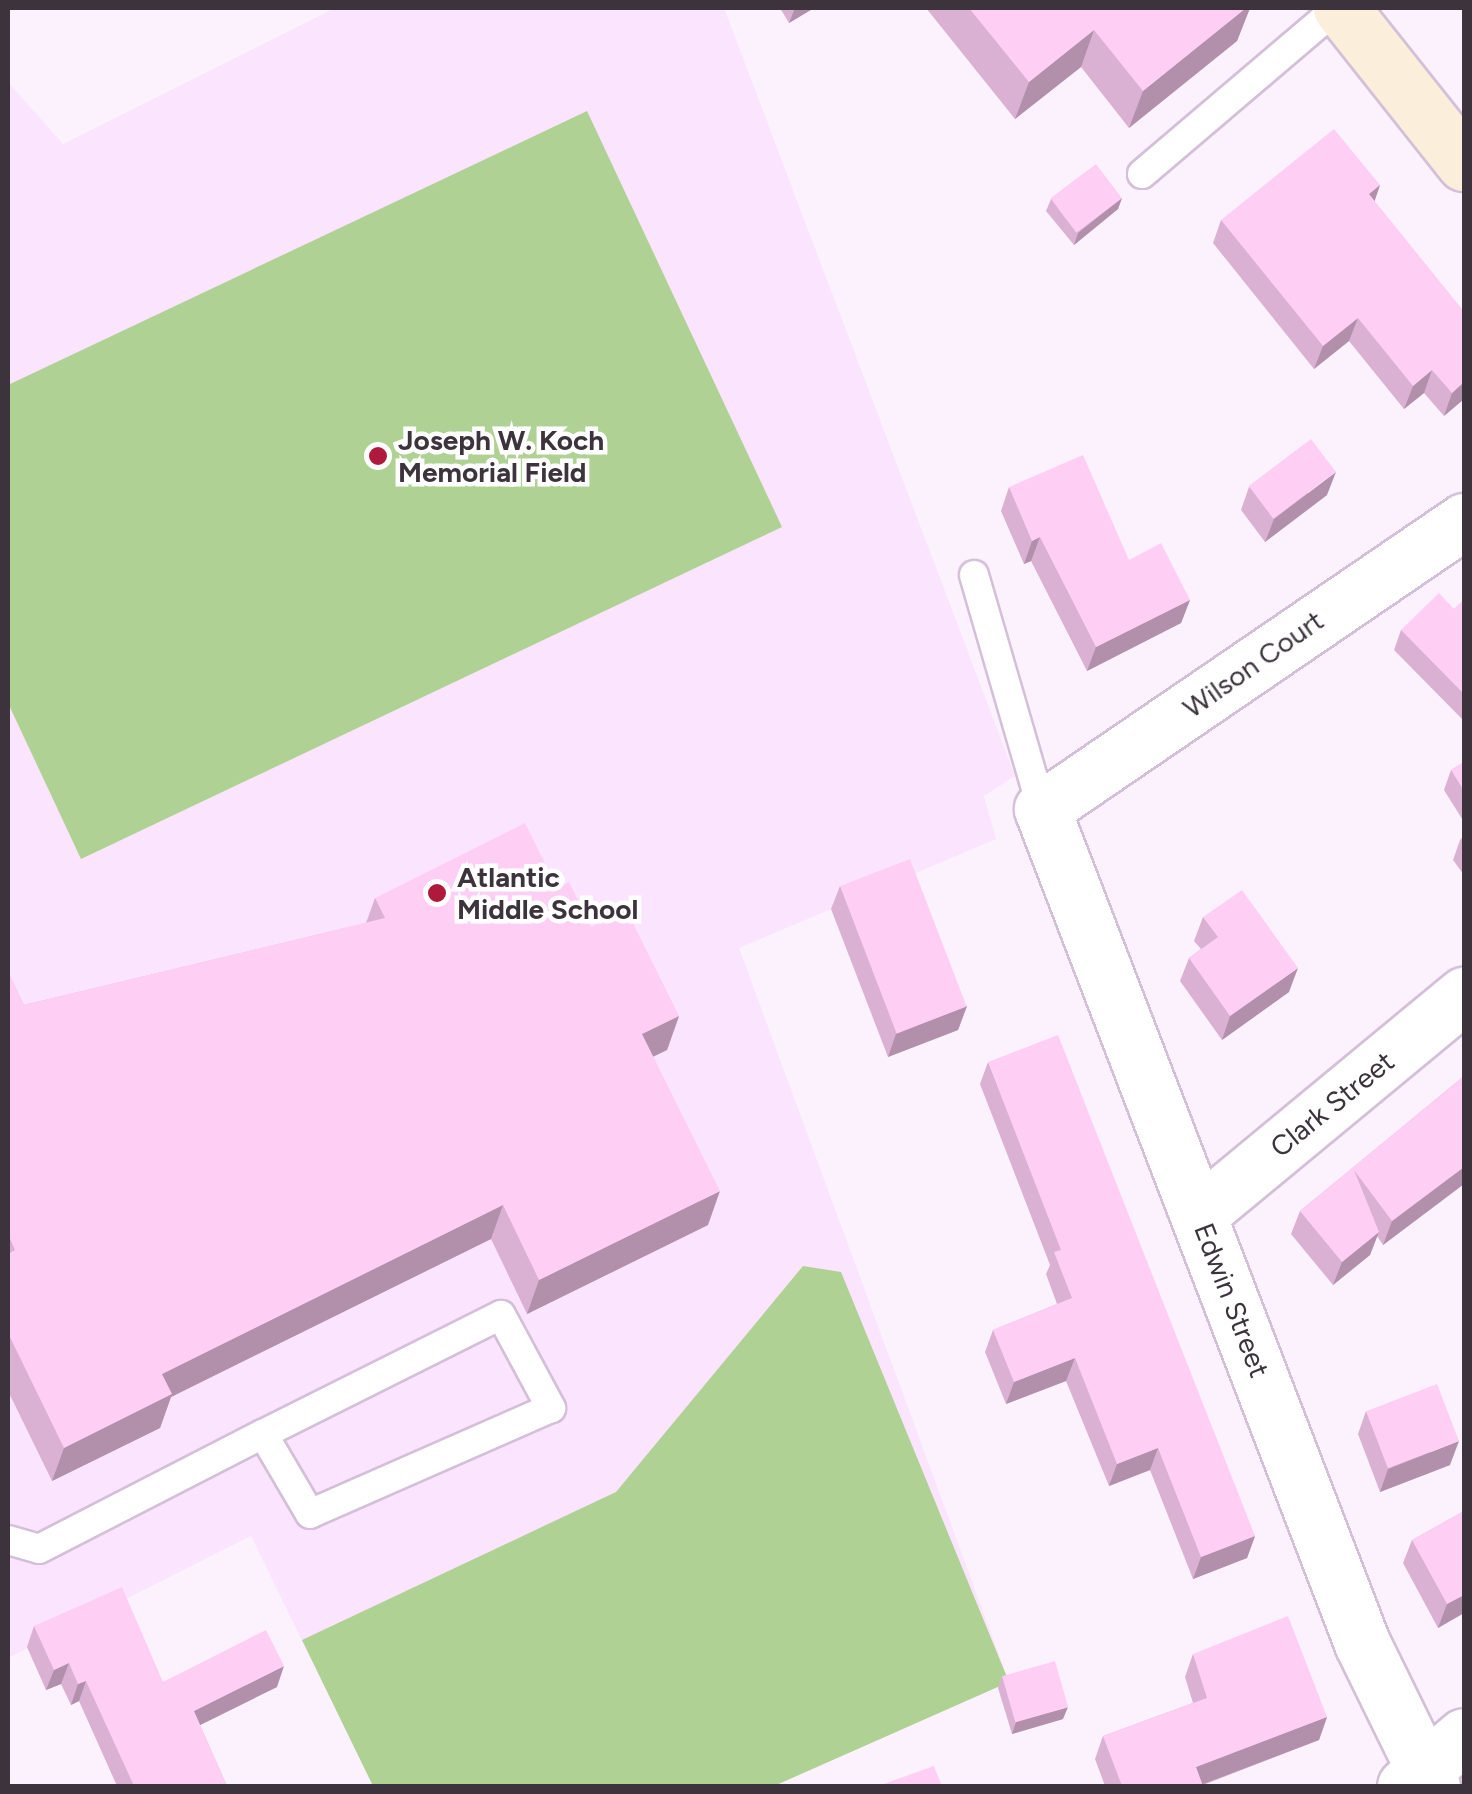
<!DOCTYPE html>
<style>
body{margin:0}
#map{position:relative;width:1472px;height:1794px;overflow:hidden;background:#fbf2fd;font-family:Figtree,sans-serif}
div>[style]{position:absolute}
.built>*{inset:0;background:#fae4fe}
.green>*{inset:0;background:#afd193}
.roads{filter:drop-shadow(2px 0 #d4bfd8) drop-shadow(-2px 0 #d4bfd8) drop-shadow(0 2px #d4bfd8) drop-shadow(0 -2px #d4bfd8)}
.lane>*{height:28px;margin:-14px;padding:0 14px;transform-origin:14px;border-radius:14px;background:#fff}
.street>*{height:55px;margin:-27.5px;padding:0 27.5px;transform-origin:27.5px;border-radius:27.5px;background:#fff}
.secondary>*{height:55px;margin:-27.5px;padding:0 27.5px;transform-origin:27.5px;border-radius:27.5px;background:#fbefdb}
.wall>*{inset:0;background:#dbb1d3}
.shaded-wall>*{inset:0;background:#b290ac}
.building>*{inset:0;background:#ffcef5;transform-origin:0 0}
.dots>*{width:28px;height:28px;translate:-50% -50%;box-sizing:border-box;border:5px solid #fff;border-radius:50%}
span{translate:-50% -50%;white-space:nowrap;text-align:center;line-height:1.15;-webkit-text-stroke:9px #fff;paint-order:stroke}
.poi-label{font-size:28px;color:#3c333d;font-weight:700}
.left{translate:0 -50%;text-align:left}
.street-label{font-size:28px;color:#3c333d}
.frame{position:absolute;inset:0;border:10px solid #3c333d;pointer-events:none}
</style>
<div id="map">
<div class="built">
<i style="clip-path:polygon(335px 8px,724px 8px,1015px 776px,984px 796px,996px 839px,739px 948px,1009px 1682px,774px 1786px,373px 1786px,251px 1536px,8px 1658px,8px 82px,63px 144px)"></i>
</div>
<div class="green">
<i style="clip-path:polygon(587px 111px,782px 527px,81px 859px,8px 703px,8px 385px)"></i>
<i style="clip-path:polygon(803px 1266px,841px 1272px,1009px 1682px,774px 1786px,373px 1786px,302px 1640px,616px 1492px)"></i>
</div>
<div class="roads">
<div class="lane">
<i style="left:1142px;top:174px;width:256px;rotate:-40.4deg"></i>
<i style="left:974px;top:575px;width:244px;rotate:73.8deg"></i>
<i style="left:8px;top:1540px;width:32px;rotate:16deg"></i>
<i style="left:39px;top:1549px;width:252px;rotate:-27.2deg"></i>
<i style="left:263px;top:1434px;width:266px;rotate:-26.6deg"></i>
<i style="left:501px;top:1315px;width:106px;rotate:61.7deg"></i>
<i style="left:551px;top:1408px;width:263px;rotate:156.3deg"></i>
<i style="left:310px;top:1514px;width:93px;rotate:-120.4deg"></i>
</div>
<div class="street">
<i style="left:1199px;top:1214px;width:344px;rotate:-39.6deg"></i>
<i style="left:1405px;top:1786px;width:77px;rotate:-40.3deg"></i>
<i style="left:1432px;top:1786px;width:159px;rotate:-116.1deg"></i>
<i style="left:1362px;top:1643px;width:893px;rotate:-110.99deg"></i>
<i style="left:1042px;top:809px;width:511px;rotate:-34.31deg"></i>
</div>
<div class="secondary">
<i style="left:1341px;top:8px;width:198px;rotate:51.6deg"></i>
</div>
</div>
<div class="wall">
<i style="clip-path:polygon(780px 8px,814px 8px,789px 23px)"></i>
<i style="clip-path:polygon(926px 8px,1250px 8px,1237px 41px,1129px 128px,1081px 67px,1015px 119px)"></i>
<i style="clip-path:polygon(1380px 185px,1374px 201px,1464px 312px,1464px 399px,1444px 416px,1424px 393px,1404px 409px,1349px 341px,1314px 369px,1213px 243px,1221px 220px)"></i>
<i style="clip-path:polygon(1122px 198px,1118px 209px,1074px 245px,1046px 211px,1051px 199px)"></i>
<i style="clip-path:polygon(1009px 487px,1129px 560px,1190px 600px,1181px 623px,1087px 671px,1031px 561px,1024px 564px,1001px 511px)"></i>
<i style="clip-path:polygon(1249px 487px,1327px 495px,1265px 542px,1241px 510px)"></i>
<i style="clip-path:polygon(1464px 600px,1464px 717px,1462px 719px,1394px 650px,1401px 630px,1454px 609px)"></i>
<i style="clip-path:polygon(1464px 762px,1464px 822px,1444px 790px,1451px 770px)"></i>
<i style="clip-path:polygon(1464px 836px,1464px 875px,1453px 860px,1460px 840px)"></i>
<i style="clip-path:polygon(840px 886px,967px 1006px,958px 1030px,888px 1057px,831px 909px)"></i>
<i style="clip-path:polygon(557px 888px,591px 927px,679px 1016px,667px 1050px,653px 1056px,708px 1225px,527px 1314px,491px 1239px,171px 1397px,160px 1428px,52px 1481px,8px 1391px,8px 972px,24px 1005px,366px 923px,375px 898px)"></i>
<i style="clip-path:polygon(1203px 917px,1289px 992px,1222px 1040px,1180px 981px,1189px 958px,1201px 949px,1194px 941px)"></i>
<i style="clip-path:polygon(988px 1062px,1255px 1536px,1247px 1558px,1193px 1579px,1150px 1470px,1109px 1486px,1066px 1381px,1006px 1404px,985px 1352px,993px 1330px,1057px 1304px,1046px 1274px,1050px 1265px,980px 1084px)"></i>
<i style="clip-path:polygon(1464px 1076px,1464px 1184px,1383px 1245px,1377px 1236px,1370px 1255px,1333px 1285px,1291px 1234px,1300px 1211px)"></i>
<i style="clip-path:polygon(1366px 1411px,1450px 1465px,1380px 1492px,1358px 1434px)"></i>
<i style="clip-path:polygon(1464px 1511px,1464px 1613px,1438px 1628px,1403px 1563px,1412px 1540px)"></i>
<i style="clip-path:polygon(34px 1626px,163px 1682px,277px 1687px,200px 1725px,227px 1786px,117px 1786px,79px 1701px,71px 1705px,61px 1684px,46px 1690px,27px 1647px)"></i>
<i style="clip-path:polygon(1193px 1654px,1327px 1717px,1319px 1740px,1203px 1785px,1203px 1786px,1105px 1786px,1095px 1759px,1103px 1736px,1193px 1703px,1185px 1677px)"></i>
<i style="clip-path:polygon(1002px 1676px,1063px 1719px,1012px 1734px,998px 1688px)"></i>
</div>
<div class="shaded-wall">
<i style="clip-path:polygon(795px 8px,814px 8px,789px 23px)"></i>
<i style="clip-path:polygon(1246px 8px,1250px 8px,1237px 41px,1129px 128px,1143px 91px)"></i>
<i style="clip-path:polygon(1094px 30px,1081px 67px,1015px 119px,1029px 82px)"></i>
<i style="clip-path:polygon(1380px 185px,1372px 209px,1369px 194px)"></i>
<i style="clip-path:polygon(1122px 198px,1118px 209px,1074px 245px,1078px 233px)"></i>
<i style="clip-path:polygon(1358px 318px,1349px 341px,1314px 369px,1323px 346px)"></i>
<i style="clip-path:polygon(1432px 370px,1424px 393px,1404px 409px,1413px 386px)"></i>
<i style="clip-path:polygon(1464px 382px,1464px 399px,1444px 416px,1452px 393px)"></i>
<i style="clip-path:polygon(1336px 472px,1327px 495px,1265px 542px,1274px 519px)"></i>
<i style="clip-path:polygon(1040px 537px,1031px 561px,1024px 564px,1032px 541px)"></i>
<i style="clip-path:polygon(1190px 600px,1181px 623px,1087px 671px,1096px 647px)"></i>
<i style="clip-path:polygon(1298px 968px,1289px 992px,1222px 1040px,1230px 1016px)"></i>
<i style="clip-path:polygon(967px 1006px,958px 1030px,888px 1057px,896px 1034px)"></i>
<i style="clip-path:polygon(679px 1016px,667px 1050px,630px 1068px,642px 1034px)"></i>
<i style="clip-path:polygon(1464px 1167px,1464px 1184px,1383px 1245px,1392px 1221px)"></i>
<i style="clip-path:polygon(720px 1191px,708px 1225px,527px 1314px,539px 1280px)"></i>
<i style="clip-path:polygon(503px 1205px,491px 1239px,171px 1397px,160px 1428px,52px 1481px,64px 1448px,162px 1374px)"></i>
<i style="clip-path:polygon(1379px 1232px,1370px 1255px,1333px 1285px,1342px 1262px)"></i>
<i style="clip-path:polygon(1075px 1358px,1066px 1381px,1006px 1404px,1014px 1382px)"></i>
<i style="clip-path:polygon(1459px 1441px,1450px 1465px,1380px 1492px,1388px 1469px)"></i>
<i style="clip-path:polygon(1158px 1448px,1150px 1470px,1109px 1486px,1117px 1464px)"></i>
<i style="clip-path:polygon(1255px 1536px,1247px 1558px,1193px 1579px,1201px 1557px)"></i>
<i style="clip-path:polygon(1464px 1595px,1464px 1613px,1438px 1628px,1447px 1604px)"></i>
<i style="clip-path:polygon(69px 1663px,61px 1684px,46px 1690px,54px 1670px)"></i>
<i style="clip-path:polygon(284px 1666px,277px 1687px,186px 1732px,194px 1711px)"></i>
<i style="clip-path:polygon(86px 1681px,79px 1701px,71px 1705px,78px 1684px)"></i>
<i style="clip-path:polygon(1068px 1707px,1063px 1719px,1012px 1734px,1016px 1722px)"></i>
<i style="clip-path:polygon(1327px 1717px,1319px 1740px,1198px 1786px,1196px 1767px)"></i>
</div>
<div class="building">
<i style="clip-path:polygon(969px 8px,1246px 8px,1143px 91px,1094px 30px,1029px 82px)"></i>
<i style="clip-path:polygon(1334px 129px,1380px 185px,1369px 194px,1464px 312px,1464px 382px,1452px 393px,1432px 370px,1413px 386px,1358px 318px,1323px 346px,1221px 220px)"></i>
<i style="left:1096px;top:164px;width:43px;height:57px;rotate:53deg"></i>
<i style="left:1311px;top:439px;width:41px;height:78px;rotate:53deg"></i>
<i style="clip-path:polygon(1083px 455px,1129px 560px,1161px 543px,1190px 600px,1096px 647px,1040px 537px,1032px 541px,1009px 487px)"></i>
<i style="clip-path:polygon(1439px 593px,1454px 609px,1464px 600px,1464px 694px,1401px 630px)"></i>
<i style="clip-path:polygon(1464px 762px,1464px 791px,1451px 770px)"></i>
<i style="clip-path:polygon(525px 823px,557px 888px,569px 882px,591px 927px,626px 909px,679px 1016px,642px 1034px,720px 1191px,539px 1280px,503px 1205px,162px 1374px,172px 1394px,64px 1448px,8px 1333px,8px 1254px,15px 1250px,8px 1234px,8px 972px,24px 1005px,385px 918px,375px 898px)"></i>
<i style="left:910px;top:859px;width:158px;height:75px;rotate:69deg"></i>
<i style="clip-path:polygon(1242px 890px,1298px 968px,1230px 1016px,1189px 958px,1218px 937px,1203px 917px)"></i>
<i style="clip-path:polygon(1058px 1035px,1255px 1536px,1201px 1557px,1158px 1448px,1117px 1464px,1075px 1358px,1014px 1382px,993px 1330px,1072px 1298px,1054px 1252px,1061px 1250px,988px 1062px)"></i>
<i style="clip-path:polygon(1464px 1076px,1464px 1167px,1392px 1221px,1354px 1170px,1379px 1232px,1342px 1262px,1300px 1211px)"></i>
<i style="left:1437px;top:1384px;width:61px;height:76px;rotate:69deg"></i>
<i style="clip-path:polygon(1464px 1511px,1464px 1595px,1447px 1604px,1412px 1540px)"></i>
<i style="clip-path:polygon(122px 1587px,163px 1682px,266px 1630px,284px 1666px,194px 1711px,227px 1786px,134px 1786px,86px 1681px,78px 1684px,69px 1663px,54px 1670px,34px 1626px)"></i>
<i style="clip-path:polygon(1288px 1616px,1327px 1717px,1196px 1767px,1203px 1786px,1122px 1786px,1103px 1736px,1207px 1698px,1193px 1654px)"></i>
<i style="left:1055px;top:1661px;width:48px;height:55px;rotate:74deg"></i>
<i style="clip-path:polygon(934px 1766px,942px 1786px,878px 1786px)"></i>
</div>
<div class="dots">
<i style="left:378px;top:456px;background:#af1a3c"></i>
<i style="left:437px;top:893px;background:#af1a3c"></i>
</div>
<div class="poi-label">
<span class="left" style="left:398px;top:456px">Joseph W. Koch<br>Memorial Field</span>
<span class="left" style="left:457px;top:893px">Atlantic<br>Middle School</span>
</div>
<div class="street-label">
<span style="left:1253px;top:664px;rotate:-35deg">Wilson Court</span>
<span style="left:1332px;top:1104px;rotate:-39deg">Clark Street</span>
<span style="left:1232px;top:1300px;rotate:69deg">Edwin Street</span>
</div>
<div class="frame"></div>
</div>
